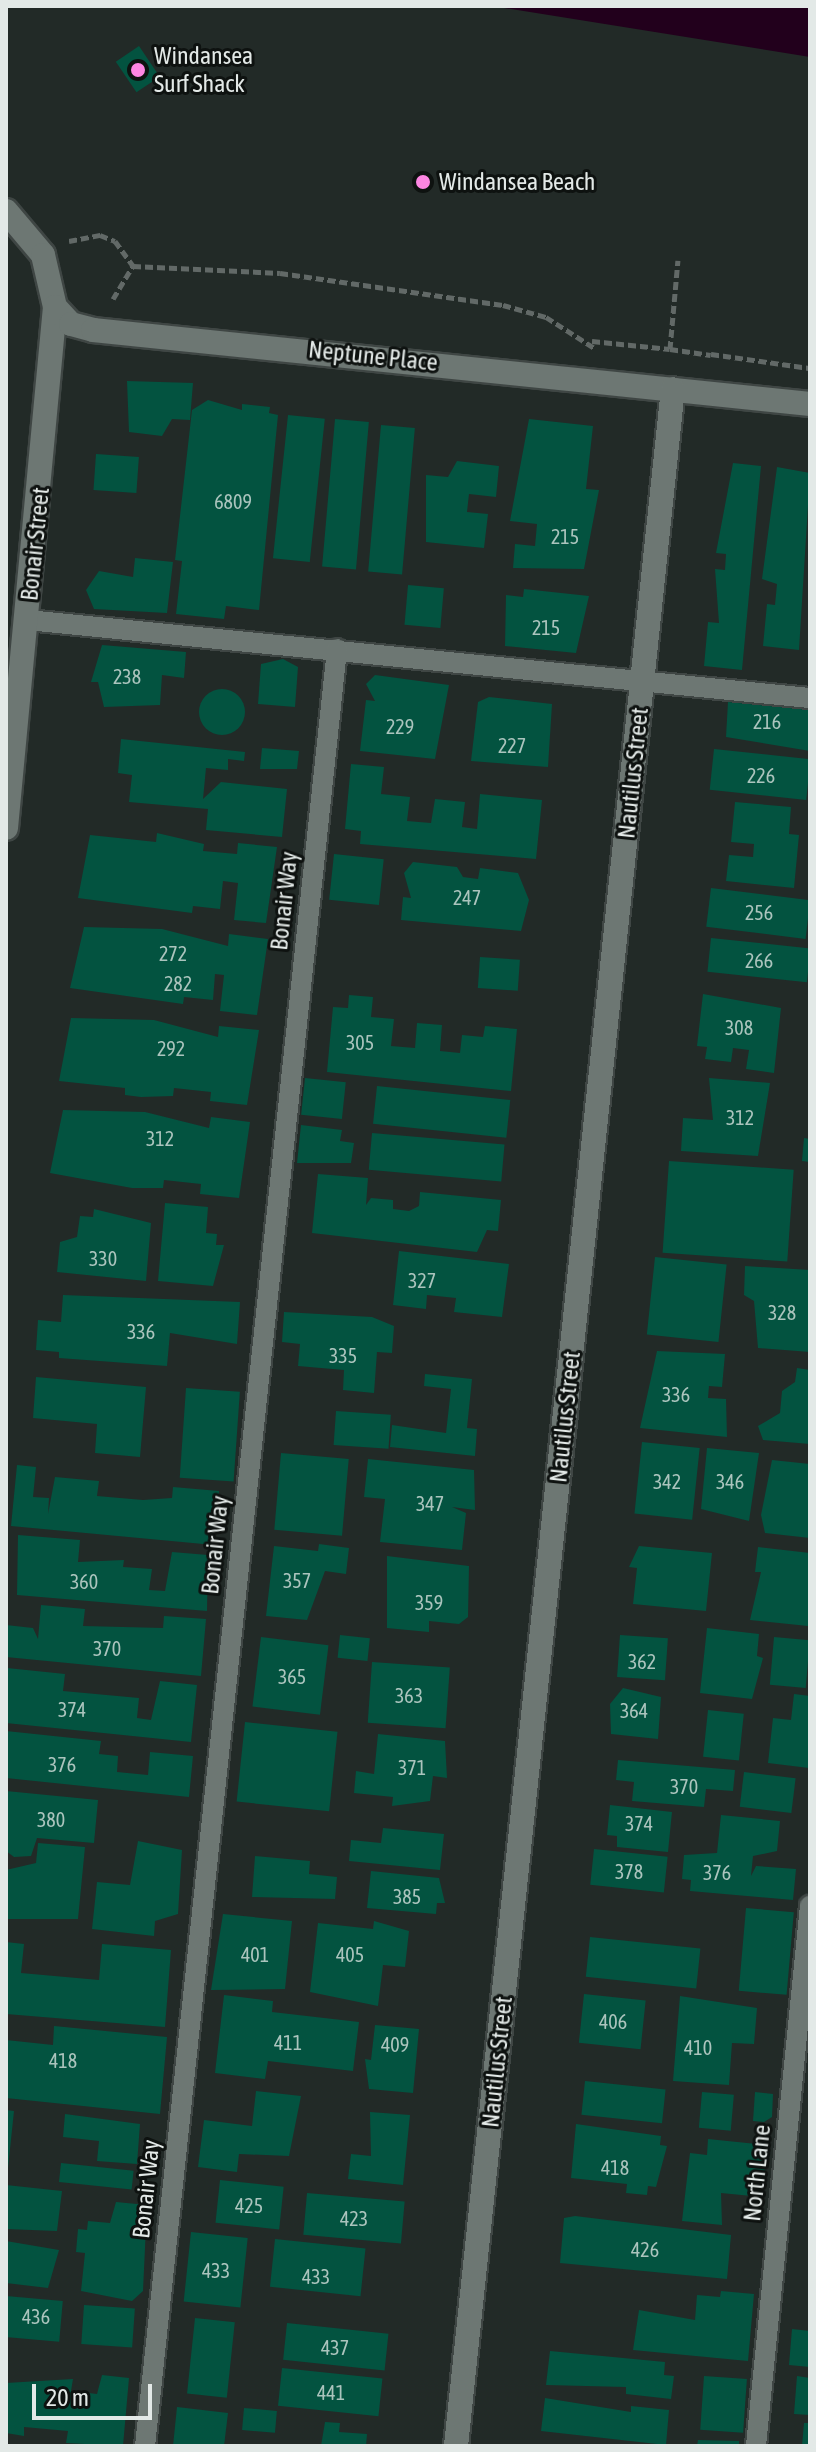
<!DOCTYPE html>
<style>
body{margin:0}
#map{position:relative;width:816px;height:2452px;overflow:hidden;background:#222a27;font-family:"Asap Condensed",sans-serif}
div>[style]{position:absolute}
.water>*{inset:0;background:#22001c}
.building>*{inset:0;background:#035340;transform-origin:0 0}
.round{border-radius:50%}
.path>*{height:5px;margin-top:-2.5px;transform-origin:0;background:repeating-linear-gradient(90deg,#626967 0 8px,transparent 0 12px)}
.roads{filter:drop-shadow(2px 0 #3f4644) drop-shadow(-2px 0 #3f4644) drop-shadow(0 2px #3f4644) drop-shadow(0 -2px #3f4644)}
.lane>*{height:20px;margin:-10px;padding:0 10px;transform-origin:10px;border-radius:10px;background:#6d7773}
.street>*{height:24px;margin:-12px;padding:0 12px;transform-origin:12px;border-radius:12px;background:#6d7773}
.secondary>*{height:24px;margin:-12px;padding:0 12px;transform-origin:12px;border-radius:12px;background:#6d7773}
.dots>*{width:22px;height:22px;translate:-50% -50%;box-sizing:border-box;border:4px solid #0e1210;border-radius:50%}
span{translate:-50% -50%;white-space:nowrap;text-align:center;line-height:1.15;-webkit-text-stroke:6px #0e1210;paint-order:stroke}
.number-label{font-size:20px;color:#abc4bd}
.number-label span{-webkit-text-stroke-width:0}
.poi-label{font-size:24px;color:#e3e9e7}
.left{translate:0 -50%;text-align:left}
.street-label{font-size:24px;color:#e3e9e7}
.frame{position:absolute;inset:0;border:8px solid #e3e9e7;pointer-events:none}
.scale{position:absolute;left:32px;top:2384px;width:120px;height:36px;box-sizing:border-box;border:4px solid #e3e9e7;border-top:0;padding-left:10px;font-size:24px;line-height:28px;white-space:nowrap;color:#e3e9e7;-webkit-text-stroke:6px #0e1210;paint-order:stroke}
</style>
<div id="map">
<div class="water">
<i style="clip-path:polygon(492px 6px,810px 6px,810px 57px)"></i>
</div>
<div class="building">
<i style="left:139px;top:46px;width:37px;height:28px;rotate:56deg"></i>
<i style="clip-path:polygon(127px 381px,193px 383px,190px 420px,172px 419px,162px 436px,129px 432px)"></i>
<i style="clip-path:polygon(208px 400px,242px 410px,242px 404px,270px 407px,269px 413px,278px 415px,259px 610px,226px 606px,224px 619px,176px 614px,182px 561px,175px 560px,192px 410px)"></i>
<i style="left:288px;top:415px;width:37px;height:144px;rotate:6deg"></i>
<i style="left:335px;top:419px;width:34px;height:148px;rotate:5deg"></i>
<i style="clip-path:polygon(529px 419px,593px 426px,586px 489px,599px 490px,584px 569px,513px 568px,515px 544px,535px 546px,537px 524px,510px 521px)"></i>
<i style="left:381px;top:425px;width:34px;height:147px;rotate:5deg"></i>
<i style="left:96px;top:454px;width:43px;height:36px;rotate:4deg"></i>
<i style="clip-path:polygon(457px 461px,499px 466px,496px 497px,469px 494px,467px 512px,488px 514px,484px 548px,426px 542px,426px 475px,448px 477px)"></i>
<i style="clip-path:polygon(733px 463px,761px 466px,742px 670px,704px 666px,708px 622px,719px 623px,715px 569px,725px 570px,726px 554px,716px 553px)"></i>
<i style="clip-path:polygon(777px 467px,810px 473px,799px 650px,763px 646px,767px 604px,775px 605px,777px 584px,762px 579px)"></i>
<i style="clip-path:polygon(135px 558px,173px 562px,167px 613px,94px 609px,86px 590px,99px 571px,133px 577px)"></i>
<i style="left:408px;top:585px;width:36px;height:40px;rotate:5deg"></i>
<i style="clip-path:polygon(524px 589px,589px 596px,576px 653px,505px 646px,506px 595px,523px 597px)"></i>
<i style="clip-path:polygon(102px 645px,186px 652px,184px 678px,162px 675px,160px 705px,104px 707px,98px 682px,91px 682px)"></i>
<i style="clip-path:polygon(283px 659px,298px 667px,295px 707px,258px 704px,261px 664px)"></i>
<i style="clip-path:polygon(375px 675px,449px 685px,435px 759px,360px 751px,366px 700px,375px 701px,366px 684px)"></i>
<i class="round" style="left:199px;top:689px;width:46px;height:46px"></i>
<i style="clip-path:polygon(489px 697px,552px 704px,548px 767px,471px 761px,478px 702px)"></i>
<i style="clip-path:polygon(728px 702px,810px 710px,810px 751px,726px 737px)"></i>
<i style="clip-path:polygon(121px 739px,245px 752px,244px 761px,228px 759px,228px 770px,206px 768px,203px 799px,221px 782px,287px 789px,282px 837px,206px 830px,208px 809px,129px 802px,132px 775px,118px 773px)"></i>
<i style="clip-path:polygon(262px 748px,299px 751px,297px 769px,260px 769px)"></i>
<i style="left:714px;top:749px;width:97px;height:41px;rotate:6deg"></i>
<i style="clip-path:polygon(351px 764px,384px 767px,381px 794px,410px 797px,407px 821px,431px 823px,435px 799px,465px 802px,462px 827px,477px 829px,480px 794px,542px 800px,536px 859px,360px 844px,361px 831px,345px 829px)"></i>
<i style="clip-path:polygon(735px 802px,791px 807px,789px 834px,799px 835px,794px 888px,726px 881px,729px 855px,753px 857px,754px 844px,731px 842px)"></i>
<i style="clip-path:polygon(157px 833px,204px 844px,203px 851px,237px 854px,238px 843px,277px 847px,266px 923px,234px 920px,238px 883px,223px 881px,220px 909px,193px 906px,192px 913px,78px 898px,90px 835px,156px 842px)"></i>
<i style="left:334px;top:854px;width:50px;height:46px;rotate:6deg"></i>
<i style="clip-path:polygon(413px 862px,457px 867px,463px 877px,478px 879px,480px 868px,518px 873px,529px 900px,521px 931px,401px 920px,403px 897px,411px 898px,404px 873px)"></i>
<i style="left:711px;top:888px;width:100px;height:39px;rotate:7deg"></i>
<i style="clip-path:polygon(84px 927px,162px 929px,228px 946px,229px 934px,268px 939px,257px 1015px,220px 1011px,224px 975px,215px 974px,213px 1000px,184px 997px,183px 1004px,70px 988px)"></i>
<i style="left:711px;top:938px;width:100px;height:34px;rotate:6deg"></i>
<i style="left:480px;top:957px;width:40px;height:31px;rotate:4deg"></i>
<i style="clip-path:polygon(703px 994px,781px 1008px,774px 1073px,746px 1069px,749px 1050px,733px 1048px,731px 1062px,705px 1059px,707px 1047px,697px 1046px)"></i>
<i style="clip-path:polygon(349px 995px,373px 997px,371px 1017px,394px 1019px,391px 1046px,415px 1048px,417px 1023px,442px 1025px,440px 1051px,460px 1053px,462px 1035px,483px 1037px,485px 1026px,517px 1029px,511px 1091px,327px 1072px,333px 1007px,348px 1008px)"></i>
<i style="clip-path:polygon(71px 1018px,154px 1020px,218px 1037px,219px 1026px,259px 1030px,247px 1105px,210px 1101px,211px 1092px,174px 1088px,173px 1096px,141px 1097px,125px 1095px,125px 1088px,59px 1081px)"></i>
<i style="left:305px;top:1078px;width:41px;height:37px;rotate:6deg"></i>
<i style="clip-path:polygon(709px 1078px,770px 1083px,758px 1156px,681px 1151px,683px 1118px,713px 1120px)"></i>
<i style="left:377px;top:1086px;width:134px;height:38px;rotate:6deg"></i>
<i style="clip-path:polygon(63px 1110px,145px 1112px,209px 1128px,211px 1117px,250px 1122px,239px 1198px,200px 1194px,201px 1184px,164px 1180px,163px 1188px,132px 1188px,50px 1173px)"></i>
<i style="clip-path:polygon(301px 1125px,342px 1130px,340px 1141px,354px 1143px,351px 1163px,297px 1163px)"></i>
<i style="left:372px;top:1133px;width:133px;height:37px;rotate:5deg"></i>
<i style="clip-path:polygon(804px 1138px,810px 1139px,810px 1162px,802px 1161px)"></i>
<i style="left:669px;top:1161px;width:125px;height:92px;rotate:4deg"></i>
<i style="clip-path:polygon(318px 1174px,368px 1178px,366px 1205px,371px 1198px,393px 1200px,393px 1209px,409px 1211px,419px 1206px,420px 1192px,501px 1200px,498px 1231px,487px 1230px,477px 1252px,312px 1233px)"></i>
<i style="clip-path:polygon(165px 1203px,208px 1207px,206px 1233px,217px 1234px,216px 1245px,224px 1245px,213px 1286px,158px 1281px)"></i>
<i style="clip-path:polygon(94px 1209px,151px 1223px,146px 1281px,57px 1272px,60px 1242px,77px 1237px,80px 1216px,93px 1217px)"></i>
<i style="clip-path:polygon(399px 1251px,509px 1264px,502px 1317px,454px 1312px,456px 1298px,427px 1295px,426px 1309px,393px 1305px)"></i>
<i style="left:655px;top:1257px;width:72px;height:78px;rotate:6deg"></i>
<i style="clip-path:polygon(745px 1266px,810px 1270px,810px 1352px,758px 1348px,754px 1301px,744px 1295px)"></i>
<i style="clip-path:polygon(63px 1295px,240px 1302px,237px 1344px,170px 1333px,167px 1366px,59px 1358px,59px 1352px,36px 1350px,38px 1320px,61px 1322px)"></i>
<i style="clip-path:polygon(284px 1312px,372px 1317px,394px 1326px,392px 1353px,377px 1352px,374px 1393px,343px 1390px,344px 1370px,298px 1366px,300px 1344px,282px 1342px)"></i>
<i style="clip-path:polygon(657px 1351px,725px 1354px,722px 1387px,709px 1386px,708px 1398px,726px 1399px,727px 1437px,640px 1428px)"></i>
<i style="clip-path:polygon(797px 1368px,810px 1370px,810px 1444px,763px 1440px,758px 1426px,780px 1413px,782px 1391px,795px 1382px)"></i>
<i style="clip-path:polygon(425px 1374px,472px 1379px,467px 1428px,477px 1429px,475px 1456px,390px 1447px,392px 1425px,446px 1433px,451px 1389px,424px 1386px)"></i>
<i style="clip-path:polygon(36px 1377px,146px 1387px,140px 1457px,95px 1453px,97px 1424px,33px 1418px)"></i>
<i style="left:186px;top:1388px;width:54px;height:90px;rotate:4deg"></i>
<i style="left:336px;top:1411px;width:55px;height:34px;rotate:4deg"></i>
<i style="left:642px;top:1442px;width:58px;height:72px;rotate:6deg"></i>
<i style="clip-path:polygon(707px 1448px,759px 1453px,749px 1521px,701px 1509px)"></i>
<i style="left:281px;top:1453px;width:68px;height:77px;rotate:5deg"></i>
<i style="clip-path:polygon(368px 1459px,474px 1470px,475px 1510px,452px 1507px,466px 1513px,462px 1550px,380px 1542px,385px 1499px,364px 1497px)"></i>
<i style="clip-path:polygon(772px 1460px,810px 1464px,810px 1538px,765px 1533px,761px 1515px)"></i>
<i style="clip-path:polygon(17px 1465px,36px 1467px,33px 1497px,49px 1498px,48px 1514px,55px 1477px,99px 1481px,97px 1496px,143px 1500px,172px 1498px,173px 1487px,219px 1491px,214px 1545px,11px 1526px)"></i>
<i style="clip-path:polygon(18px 1535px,80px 1540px,78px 1562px,124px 1560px,123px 1567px,152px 1569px,149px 1590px,165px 1591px,172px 1552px,208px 1555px,207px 1611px,17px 1595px)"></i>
<i style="clip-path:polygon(319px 1544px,349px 1548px,346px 1574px,325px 1571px,307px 1620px,266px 1616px,274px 1546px,318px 1551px)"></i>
<i style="clip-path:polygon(639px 1546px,712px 1553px,706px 1611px,633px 1604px,637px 1568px,629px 1567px)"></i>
<i style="clip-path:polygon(758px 1547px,810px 1553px,808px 1626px,750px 1620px,761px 1572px,755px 1572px)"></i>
<i style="clip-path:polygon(387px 1556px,469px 1566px,468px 1617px,459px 1624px,429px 1621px,429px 1632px,387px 1628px)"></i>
<i style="clip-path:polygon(41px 1605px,85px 1609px,83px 1626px,163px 1628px,164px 1616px,206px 1619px,201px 1676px,6px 1657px,6px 1625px,33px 1628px,38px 1639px)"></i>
<i style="clip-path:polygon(707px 1628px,759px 1634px,757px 1656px,763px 1658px,752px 1699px,700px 1693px)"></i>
<i style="left:340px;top:1635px;width:30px;height:23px;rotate:6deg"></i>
<i style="left:620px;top:1635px;width:48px;height:42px;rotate:4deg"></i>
<i style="left:261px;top:1637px;width:68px;height:70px;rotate:7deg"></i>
<i style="left:774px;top:1637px;width:36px;height:48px;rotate:5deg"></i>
<i style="left:372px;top:1662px;width:78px;height:61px;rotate:4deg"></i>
<i style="clip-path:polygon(7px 1668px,65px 1674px,63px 1691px,139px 1698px,137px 1718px,151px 1720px,160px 1681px,197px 1685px,191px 1742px,6px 1723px)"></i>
<i style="clip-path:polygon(623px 1688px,661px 1697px,658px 1739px,611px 1734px,610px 1704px)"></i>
<i style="clip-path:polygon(794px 1694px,810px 1696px,809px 1768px,768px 1763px,773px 1718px,791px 1720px)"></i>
<i style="left:708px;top:1710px;width:36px;height:47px;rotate:6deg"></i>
<i style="left:245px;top:1722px;width:93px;height:80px;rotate:6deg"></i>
<i style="clip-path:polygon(6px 1731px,101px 1741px,99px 1754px,118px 1756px,117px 1772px,148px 1775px,150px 1752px,193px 1756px,189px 1797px,6px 1778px)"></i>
<i style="clip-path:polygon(378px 1734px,445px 1741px,447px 1778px,433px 1776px,430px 1801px,392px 1806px,393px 1797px,354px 1793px,356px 1771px,374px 1774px)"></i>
<i style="clip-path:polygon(618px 1760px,735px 1770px,733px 1791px,706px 1789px,704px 1807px,632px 1801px,634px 1782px,616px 1780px)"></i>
<i style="left:744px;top:1772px;width:52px;height:35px;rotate:7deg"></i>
<i style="clip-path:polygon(6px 1791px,98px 1800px,94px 1843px,37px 1838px,31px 1856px,14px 1857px,6px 1851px)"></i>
<i style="clip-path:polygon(610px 1805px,672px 1812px,668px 1852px,617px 1847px,617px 1836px,607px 1835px)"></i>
<i style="clip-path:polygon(721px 1815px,780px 1821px,777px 1851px,753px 1856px,751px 1876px,756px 1866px,796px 1869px,793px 1900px,690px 1891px,691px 1880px,682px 1879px,684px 1855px,717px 1853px)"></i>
<i style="clip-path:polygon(383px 1828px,444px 1834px,440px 1870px,349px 1861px,351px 1840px,381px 1843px)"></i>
<i style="clip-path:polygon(138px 1841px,182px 1850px,178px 1914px,155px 1921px,154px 1936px,92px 1929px,97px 1882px,130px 1885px)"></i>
<i style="clip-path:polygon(38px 1843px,85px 1847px,78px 1919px,6px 1919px,6px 1870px,36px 1863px)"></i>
<i style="left:594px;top:1849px;width:74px;height:36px;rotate:6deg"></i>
<i style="clip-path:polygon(255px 1856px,310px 1861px,309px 1874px,337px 1877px,335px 1899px,252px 1897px)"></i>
<i style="clip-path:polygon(371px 1871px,439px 1878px,445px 1903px,437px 1903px,436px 1914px,367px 1908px)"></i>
<i style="left:746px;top:1908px;width:48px;height:83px;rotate:5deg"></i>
<i style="clip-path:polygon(223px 1914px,292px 1921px,285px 1989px,211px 1990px)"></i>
<i style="clip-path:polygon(374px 1921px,409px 1931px,405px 1967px,383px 1965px,378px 2006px,310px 1992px,318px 1923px,373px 1929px)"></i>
<i style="left:590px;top:1937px;width:111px;height:40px;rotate:6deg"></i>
<i style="clip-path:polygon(6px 1942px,24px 1944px,21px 1973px,99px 1980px,102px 1944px,171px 1950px,165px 2027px,6px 2014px)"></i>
<i style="left:584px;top:1994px;width:62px;height:49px;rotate:6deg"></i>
<i style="clip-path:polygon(224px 1995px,273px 2001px,272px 2012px,359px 2022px,353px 2071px,268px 2061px,265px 2079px,215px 2073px)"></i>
<i style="clip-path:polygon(680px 1996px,757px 2008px,754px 2044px,732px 2043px,729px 2085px,673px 2081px)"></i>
<i style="clip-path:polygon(375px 2025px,419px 2029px,413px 2093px,369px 2089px,365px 2059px,371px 2060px)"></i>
<i style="clip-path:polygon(54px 2026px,167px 2037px,160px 2114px,6px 2098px,6px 2040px,53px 2045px)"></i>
<i style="left:585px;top:2081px;width:81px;height:34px;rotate:6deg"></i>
<i style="clip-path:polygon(256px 2091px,301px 2096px,289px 2156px,239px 2154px,237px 2172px,198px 2167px,204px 2120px,252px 2126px)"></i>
<i style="left:702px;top:2092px;width:32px;height:36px;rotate:5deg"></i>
<i style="clip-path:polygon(755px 2092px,773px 2094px,772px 2117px,764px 2122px,753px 2121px)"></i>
<i style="clip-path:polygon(6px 2110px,14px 2111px,8px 2168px,6px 2167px)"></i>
<i style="clip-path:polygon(370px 2112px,410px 2115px,403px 2185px,348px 2179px,351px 2154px,371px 2156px)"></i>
<i style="clip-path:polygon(65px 2114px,140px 2124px,137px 2164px,97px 2161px,99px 2141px,63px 2137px)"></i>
<i style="clip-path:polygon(576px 2124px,661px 2136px,660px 2145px,667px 2146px,656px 2187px,648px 2186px,647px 2195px,626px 2193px,627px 2184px,571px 2178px)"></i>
<i style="clip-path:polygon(708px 2139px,767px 2145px,762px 2197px,721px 2193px,722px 2225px,682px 2221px,690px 2153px,707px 2155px)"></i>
<i style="left:61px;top:2163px;width:73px;height:19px;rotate:6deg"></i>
<i style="left:220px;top:2180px;width:64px;height:43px;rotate:6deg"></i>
<i style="clip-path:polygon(6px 2185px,62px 2191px,57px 2231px,6px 2229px)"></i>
<i style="left:307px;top:2193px;width:98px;height:42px;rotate:5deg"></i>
<i style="clip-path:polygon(116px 2202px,147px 2205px,143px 2291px,132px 2301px,81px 2291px,85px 2253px,76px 2252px,78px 2229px,87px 2230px,88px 2221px,110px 2223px)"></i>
<i style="clip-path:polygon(575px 2216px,731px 2235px,727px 2279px,560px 2263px,564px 2218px)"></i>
<i style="left:191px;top:2232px;width:57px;height:70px;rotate:6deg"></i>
<i style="left:275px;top:2239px;width:91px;height:48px;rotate:6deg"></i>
<i style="clip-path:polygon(6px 2241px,59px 2250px,48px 2288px,6px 2283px)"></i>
<i style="clip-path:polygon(721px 2291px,754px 2294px,748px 2361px,633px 2350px,639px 2310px,695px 2320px,697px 2295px,720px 2297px)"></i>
<i style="left:6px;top:2296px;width:57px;height:41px;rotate:5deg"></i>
<i style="left:84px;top:2305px;width:51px;height:39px;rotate:4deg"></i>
<i style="left:195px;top:2318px;width:40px;height:76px;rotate:6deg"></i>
<i style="left:287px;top:2323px;width:102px;height:37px;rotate:6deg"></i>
<i style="clip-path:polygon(792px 2329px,810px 2331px,810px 2367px,789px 2365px)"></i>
<i style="clip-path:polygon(550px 2351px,665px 2362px,664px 2375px,674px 2376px,671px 2399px,626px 2394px,626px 2387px,546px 2385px)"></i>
<i style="left:282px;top:2368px;width:101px;height:38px;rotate:6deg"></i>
<i style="clip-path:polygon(102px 2375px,129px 2378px,123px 2446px,66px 2443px,68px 2431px,24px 2427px,24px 2436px,6px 2433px,6px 2383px,73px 2379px,71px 2391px,97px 2394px)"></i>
<i style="left:704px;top:2376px;width:43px;height:54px;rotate:4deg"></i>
<i style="clip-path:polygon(797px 2376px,810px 2378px,810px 2415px,794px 2414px)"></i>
<i style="clip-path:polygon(545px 2398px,631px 2412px,631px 2406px,669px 2410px,666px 2445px,541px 2431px)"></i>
<i style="clip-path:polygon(177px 2407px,228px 2413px,224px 2446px,173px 2446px)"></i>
<i style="left:244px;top:2408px;width:33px;height:22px;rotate:5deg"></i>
<i style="clip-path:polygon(325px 2422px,340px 2423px,339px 2432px,367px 2434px,366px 2446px,321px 2446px)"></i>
<i style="clip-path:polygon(804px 2423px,810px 2423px,810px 2446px,802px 2446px)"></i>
<i style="clip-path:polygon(698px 2440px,739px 2441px,739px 2446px,697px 2446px)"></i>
</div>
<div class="path">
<i style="left:69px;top:241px;width:32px;rotate:-11deg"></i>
<i style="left:100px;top:235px;width:16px;rotate:22deg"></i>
<i style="left:115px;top:241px;width:31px;rotate:54deg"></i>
<i style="left:113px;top:299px;width:39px;rotate:-59deg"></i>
<i style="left:133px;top:266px;width:147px;rotate:2.7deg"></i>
<i style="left:280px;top:273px;width:225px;rotate:8.2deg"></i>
<i style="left:503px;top:305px;width:45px;rotate:15.6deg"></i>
<i style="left:546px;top:317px;width:59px;rotate:32.6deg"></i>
<i style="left:592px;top:341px;width:78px;rotate:5.9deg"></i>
<i style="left:670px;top:349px;width:89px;rotate:-84.9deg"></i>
<i style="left:670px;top:349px;width:41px;rotate:8.3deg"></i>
<i style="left:711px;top:354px;width:99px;rotate:8.1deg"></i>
</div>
<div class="roads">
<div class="lane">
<i style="left:27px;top:620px;width:787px;rotate:5.69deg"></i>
<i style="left:145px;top:2446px;width:1807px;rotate:-83.9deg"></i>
<i style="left:756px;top:2446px;width:543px;rotate:-84.29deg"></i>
</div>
<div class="street">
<i style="left:6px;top:828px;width:523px;rotate:-84.63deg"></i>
</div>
<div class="secondary">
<i style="left:6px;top:211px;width:57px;rotate:49.9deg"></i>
<i style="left:43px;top:255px;width:53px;rotate:77deg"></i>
<i style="left:55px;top:307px;width:23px;rotate:47deg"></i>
<i style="left:71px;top:324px;width:23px;rotate:15deg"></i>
<i style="left:93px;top:330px;width:721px;rotate:5.89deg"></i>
<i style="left:456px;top:2446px;width:2068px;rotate:-83.98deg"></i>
</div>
</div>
<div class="dots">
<i style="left:138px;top:70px;background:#fd86e2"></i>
<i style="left:423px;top:182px;background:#fd86e2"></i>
</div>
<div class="number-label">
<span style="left:233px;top:501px">6809</span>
<span style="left:565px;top:536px">215</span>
<span style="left:546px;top:627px">215</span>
<span style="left:127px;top:676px">238</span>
<span style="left:767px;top:721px">216</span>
<span style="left:400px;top:726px">229</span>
<span style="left:512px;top:745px">227</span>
<span style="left:761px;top:775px">226</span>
<span style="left:467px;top:897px">247</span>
<span style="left:759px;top:912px">256</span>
<span style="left:173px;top:953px">272</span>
<span style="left:759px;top:960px">266</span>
<span style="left:178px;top:983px">282</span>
<span style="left:739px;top:1027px">308</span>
<span style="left:360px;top:1042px">305</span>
<span style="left:171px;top:1048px">292</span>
<span style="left:740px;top:1117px">312</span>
<span style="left:160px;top:1138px">312</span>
<span style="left:103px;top:1258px">330</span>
<span style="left:422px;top:1280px">327</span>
<span style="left:782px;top:1312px">328</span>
<span style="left:141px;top:1331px">336</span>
<span style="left:343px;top:1355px">335</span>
<span style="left:676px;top:1394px">336</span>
<span style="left:667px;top:1481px">342</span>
<span style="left:730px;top:1481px">346</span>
<span style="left:430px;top:1503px">347</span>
<span style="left:297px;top:1580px">357</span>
<span style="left:84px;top:1581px">360</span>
<span style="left:429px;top:1602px">359</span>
<span style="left:107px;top:1648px">370</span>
<span style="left:642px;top:1661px">362</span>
<span style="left:292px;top:1676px">365</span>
<span style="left:409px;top:1695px">363</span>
<span style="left:72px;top:1709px">374</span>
<span style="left:634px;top:1710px">364</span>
<span style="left:62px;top:1764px">376</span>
<span style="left:412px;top:1767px">371</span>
<span style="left:684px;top:1786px">370</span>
<span style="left:51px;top:1819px">380</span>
<span style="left:639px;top:1823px">374</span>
<span style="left:629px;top:1871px">378</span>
<span style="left:717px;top:1872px">376</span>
<span style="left:407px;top:1896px">385</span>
<span style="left:255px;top:1954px">401</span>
<span style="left:350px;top:1954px">405</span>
<span style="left:613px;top:2021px">406</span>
<span style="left:288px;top:2042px">411</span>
<span style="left:395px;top:2044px">409</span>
<span style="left:698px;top:2047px">410</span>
<span style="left:63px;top:2060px">418</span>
<span style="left:615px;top:2167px">418</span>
<span style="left:249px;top:2205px">425</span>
<span style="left:354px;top:2218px">423</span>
<span style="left:645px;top:2249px">426</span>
<span style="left:216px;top:2270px">433</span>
<span style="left:316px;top:2276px">433</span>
<span style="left:36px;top:2316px">436</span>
<span style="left:335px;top:2347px">437</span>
<span style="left:331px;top:2392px">441</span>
</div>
<div class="poi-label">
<span class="left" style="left:154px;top:70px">Windansea<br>Surf Shack</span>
<span class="left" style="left:439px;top:182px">Windansea Beach</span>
</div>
<div class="street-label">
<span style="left:373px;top:356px;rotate:6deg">Neptune Place</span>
<span style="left:35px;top:544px;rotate:-84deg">Bonair Street</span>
<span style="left:633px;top:773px;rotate:-84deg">Nautilus Street</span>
<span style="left:284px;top:901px;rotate:-84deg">Bonair Way</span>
<span style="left:565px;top:1417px;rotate:-84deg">Nautilus Street</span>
<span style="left:215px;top:1545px;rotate:-84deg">Bonair Way</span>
<span style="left:497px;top:2062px;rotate:-84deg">Nautilus Street</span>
<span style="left:757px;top:2173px;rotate:-84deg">North Lane</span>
<span style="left:146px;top:2189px;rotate:-84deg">Bonair Way</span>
</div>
<div class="frame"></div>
<div class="scale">20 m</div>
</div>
